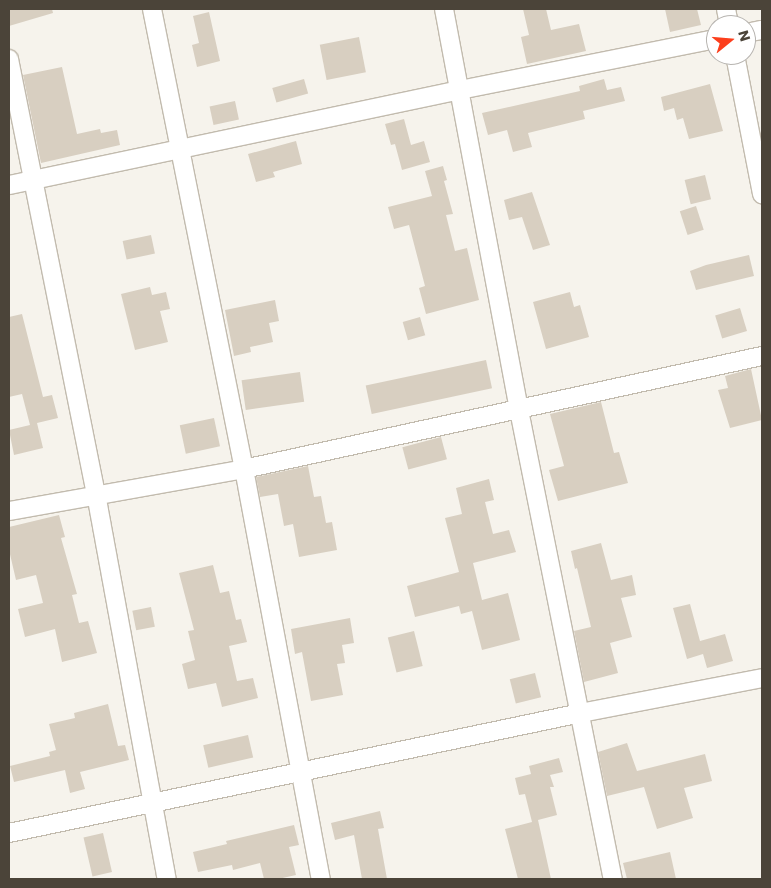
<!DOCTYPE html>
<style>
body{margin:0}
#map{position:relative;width:771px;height:888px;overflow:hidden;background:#f6f3ec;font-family:Poppins,sans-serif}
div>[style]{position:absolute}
.building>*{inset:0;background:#d8cfc1;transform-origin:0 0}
.roads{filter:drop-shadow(1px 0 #c2bbae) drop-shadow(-1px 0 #c2bbae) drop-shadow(0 1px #c2bbae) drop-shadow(0 -1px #c2bbae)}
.street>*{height:18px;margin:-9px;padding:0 9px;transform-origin:9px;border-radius:9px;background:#fff}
span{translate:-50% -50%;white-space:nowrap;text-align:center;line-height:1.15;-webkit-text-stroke:4.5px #fff;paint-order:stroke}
.frame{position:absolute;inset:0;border:10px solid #4b4439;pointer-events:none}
.north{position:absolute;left:706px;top:15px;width:50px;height:50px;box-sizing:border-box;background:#fff;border:1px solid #b7b4b0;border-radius:50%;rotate:73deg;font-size:14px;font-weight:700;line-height:20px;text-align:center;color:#4b4439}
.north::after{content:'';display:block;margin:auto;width:18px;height:22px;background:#fc3f1d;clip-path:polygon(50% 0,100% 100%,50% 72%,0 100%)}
</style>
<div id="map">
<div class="building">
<i style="clip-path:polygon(9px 9px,52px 9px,53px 13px,9px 26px)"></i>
<i style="clip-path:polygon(523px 9px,546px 9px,551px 30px,579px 24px,586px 51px,527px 64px,521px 37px,529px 35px)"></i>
<i style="clip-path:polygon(665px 9px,697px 9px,701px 25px,670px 32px)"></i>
<i style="clip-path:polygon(209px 12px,220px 61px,197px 67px,192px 45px,199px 43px,193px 16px)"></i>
<i style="left:359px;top:37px;width:36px;height:40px;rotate:79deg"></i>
<i style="clip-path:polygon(62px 67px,77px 134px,100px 129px,101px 133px,117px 130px,120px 145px,41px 163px,23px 75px)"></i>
<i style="left:304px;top:79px;width:15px;height:33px;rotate:74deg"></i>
<i style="clip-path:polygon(604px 79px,607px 90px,621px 87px,625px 101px,583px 111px,585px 119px,528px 133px,532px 147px,513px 152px,507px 130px,488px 135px,482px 113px,580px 91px,579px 86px)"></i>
<i style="clip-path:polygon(710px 84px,723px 131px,689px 139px,683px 118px,677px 120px,674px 108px,664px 111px,661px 97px)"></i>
<i style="left:235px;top:101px;width:19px;height:26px;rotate:78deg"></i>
<i style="clip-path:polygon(404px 119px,411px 145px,424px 141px,430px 162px,402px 170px,395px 144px,391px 145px,385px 124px)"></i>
<i style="clip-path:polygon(296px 141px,302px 164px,273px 172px,275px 177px,256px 182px,248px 154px)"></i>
<i style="clip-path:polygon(443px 166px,447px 180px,444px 181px,453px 214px,446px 215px,455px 251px,467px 248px,479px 300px,426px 314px,419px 288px,425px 286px,409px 225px,394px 229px,388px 207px,432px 196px,425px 171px)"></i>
<i style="left:705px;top:175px;width:25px;height:21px;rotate:76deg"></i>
<i style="clip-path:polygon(532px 192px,550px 245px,533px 250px,522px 217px,509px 220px,504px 200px)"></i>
<i style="left:696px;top:206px;width:25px;height:17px;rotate:72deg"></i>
<i style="left:151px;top:235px;width:19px;height:29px;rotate:78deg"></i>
<i style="clip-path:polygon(749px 255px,754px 276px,696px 290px,690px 271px,706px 265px)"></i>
<i style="clip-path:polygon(150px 287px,152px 295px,166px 292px,170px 309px,160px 311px,168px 342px,135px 350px,121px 294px)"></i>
<i style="clip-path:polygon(570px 292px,574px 307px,580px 305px,589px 337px,546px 349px,533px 302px)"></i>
<i style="clip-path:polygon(275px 300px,279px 321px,269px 323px,273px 342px,250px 347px,251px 352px,234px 356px,225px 310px)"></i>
<i style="left:740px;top:308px;width:24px;height:26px;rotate:73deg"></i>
<i style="clip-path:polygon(22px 314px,43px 397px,52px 395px,58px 418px,37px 423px,43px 448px,14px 455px,9px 430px,30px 425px,22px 394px,9px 397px,9px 317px)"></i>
<i style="left:420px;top:317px;width:19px;height:18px;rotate:74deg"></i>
<i style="left:486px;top:360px;width:29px;height:123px;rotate:78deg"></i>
<i style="clip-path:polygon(751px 369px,762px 420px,730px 428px,718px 390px,728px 388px,725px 376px)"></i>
<i style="left:300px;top:372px;width:30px;height:59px;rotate:82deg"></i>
<i style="clip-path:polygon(601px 402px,614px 453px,619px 452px,628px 483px,558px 501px,549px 470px,564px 466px,550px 414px)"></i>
<i style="left:214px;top:418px;width:29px;height:35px;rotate:78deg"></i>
<i style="left:441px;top:437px;width:23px;height:40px;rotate:75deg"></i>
<i style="clip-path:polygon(308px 466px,314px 497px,321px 496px,326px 523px,332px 522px,337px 550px,299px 557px,293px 524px,284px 526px,278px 494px,260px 497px,256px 477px)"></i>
<i style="clip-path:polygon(489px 479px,494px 500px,485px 502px,493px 534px,509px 530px,516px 552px,473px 563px,482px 600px,508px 593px,520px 640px,482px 650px,472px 611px,461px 614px,459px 606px,415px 617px,407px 586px,459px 572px,445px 518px,462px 514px,456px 488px)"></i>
<i style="clip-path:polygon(59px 515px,65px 537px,61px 538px,77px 594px,72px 595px,79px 623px,88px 621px,97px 653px,62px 662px,55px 629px,25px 637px,18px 609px,43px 603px,36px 575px,16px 580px,9px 550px,9px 527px)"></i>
<i style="clip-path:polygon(601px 543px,611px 580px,632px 575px,636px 595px,621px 598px,632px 637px,610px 643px,618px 673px,584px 682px,574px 631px,591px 627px,577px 568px,575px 569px,571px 551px)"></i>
<i style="clip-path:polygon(213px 565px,220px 593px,229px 591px,236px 620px,241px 619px,247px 642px,229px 646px,237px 681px,253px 678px,258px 698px,222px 707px,216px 683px,188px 689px,182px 664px,195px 660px,188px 631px,194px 630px,179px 573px)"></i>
<i style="clip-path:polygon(690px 604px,700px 641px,725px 634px,733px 661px,707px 668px,703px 654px,687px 659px,673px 608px)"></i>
<i style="left:151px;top:607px;width:20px;height:19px;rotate:79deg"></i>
<i style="clip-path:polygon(350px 618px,354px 643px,342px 645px,345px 663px,337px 664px,343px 695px,311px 701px,302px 652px,295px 654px,291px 629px)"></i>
<i style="left:414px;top:631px;width:36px;height:27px;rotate:76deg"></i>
<i style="left:535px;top:673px;width:25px;height:26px;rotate:76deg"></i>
<i style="clip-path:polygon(108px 704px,118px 746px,125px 745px,129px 760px,80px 772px,85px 789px,70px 793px,65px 770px,14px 782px,10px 766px,50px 756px,49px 752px,56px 750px,49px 724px,75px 718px,74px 713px)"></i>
<i style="left:248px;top:735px;width:23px;height:46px;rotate:77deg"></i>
<i style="clip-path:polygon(627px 743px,637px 771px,705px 754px,712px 781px,684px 788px,693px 818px,657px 829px,644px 787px,607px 796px,598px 752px)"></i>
<i style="clip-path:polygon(559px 758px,563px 772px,550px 775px,554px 787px,550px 787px,557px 815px,538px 820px,551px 879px,518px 879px,505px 829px,532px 822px,525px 794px,519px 795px,515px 778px,531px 774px,529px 766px)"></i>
<i style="clip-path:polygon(380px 811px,384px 828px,378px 829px,387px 879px,362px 879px,354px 835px,335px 840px,331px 823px)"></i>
<i style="clip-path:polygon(294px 825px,299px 845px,289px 847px,296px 875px,278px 879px,264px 879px,260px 863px,233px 870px,232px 865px,198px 872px,193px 852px,227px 844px,226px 841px)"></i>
<i style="left:103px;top:833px;width:40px;height:20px;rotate:77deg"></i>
<i style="clip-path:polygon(670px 852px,676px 879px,627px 879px,623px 863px)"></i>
</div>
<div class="roads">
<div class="street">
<i style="left:152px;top:9px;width:469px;rotate:78.7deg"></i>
<i style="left:244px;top:469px;width:417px;rotate:79.4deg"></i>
<i style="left:444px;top:9px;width:408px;rotate:79.4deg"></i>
<i style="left:519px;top:410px;width:478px;rotate:78.7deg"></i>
<i style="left:726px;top:9px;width:16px;rotate:79deg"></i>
<i style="left:746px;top:33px;width:16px;rotate:-11deg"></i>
<i style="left:735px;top:55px;width:142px;rotate:79deg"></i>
<i style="left:9px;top:59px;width:444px;rotate:78.7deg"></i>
<i style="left:96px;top:494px;width:391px;rotate:79.6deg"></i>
<i style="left:9px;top:185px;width:461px;rotate:-11.9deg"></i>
<i style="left:460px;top:90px;width:261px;rotate:-11.3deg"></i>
<i style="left:9px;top:511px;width:239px;rotate:-10.1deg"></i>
<i style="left:244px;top:469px;width:530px;rotate:-12.31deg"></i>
<i style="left:9px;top:833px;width:584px;rotate:-11.85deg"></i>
<i style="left:581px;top:713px;width:184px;rotate:-10.9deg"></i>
</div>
</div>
<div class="frame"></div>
<div class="north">N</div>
</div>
